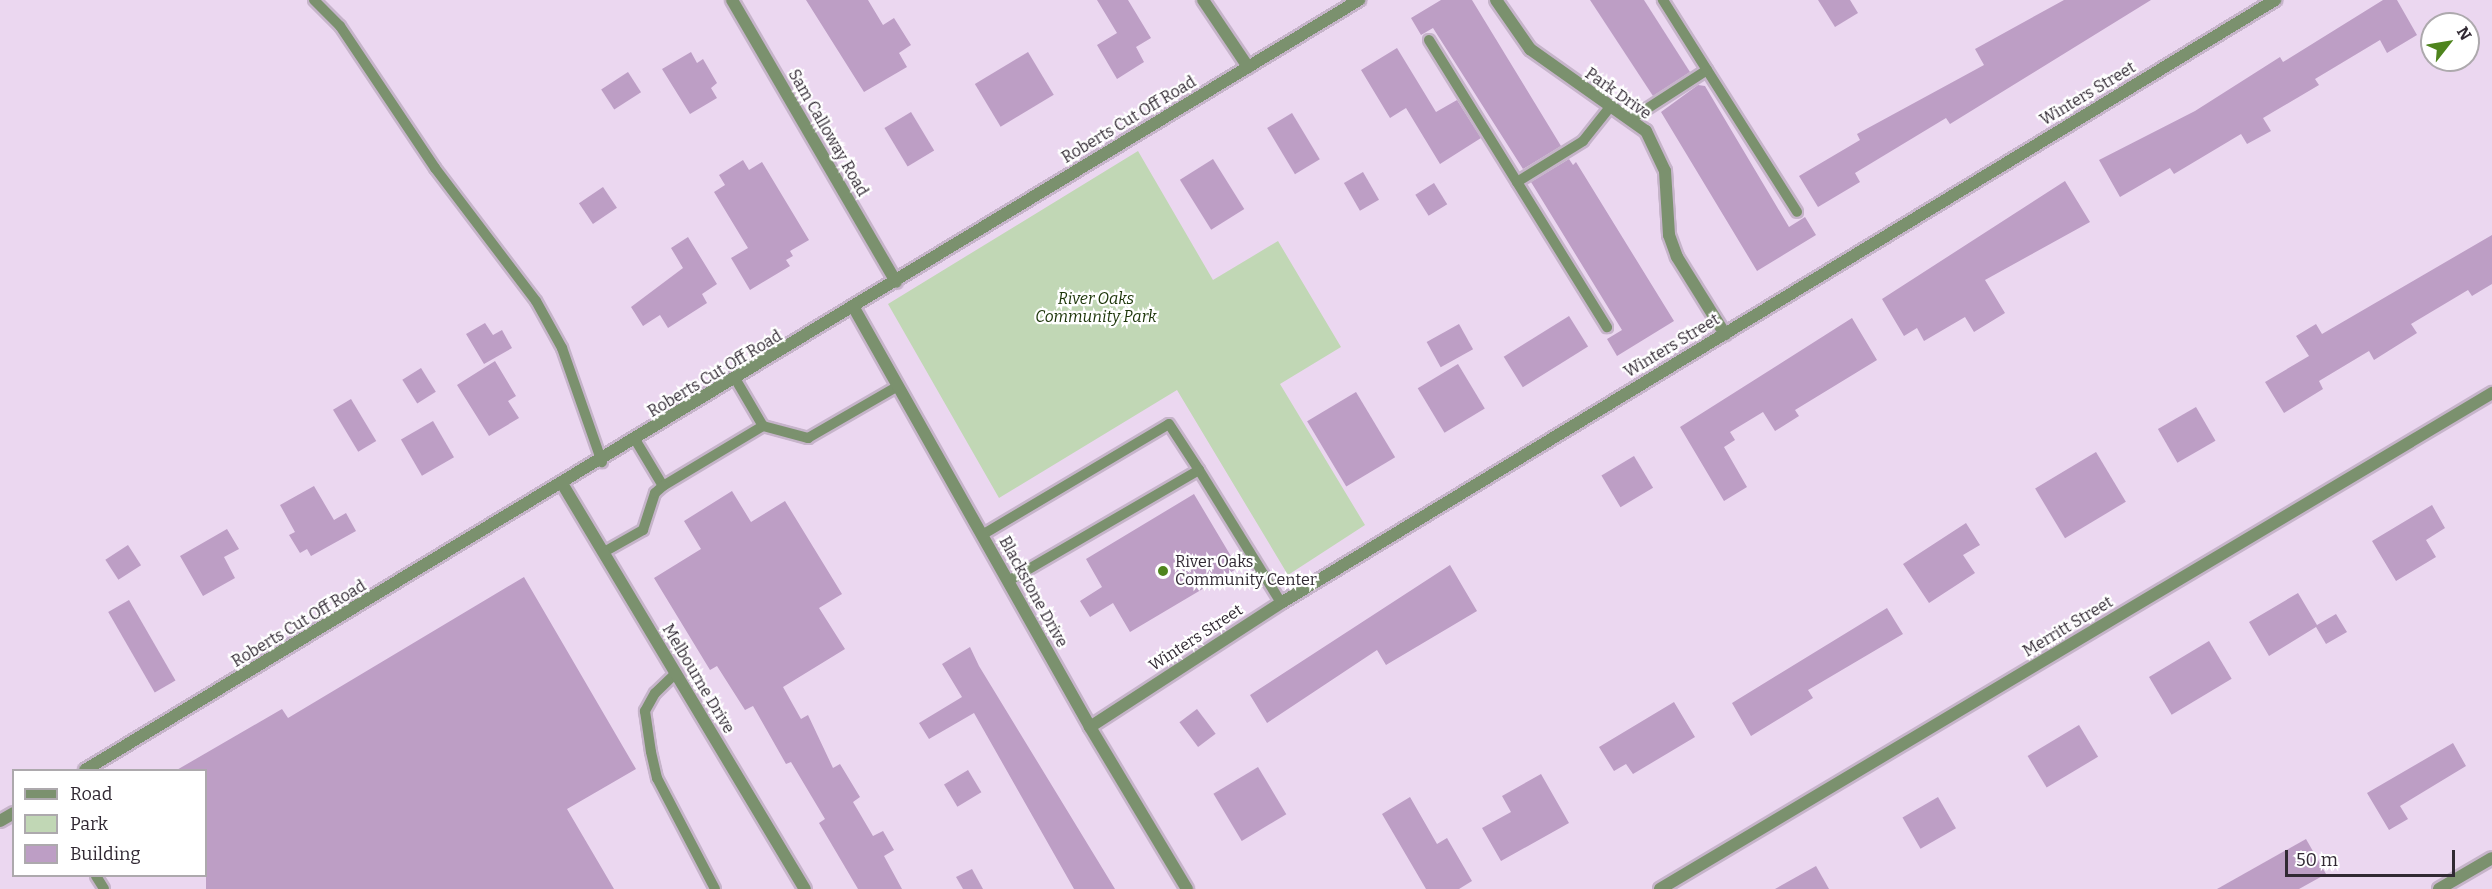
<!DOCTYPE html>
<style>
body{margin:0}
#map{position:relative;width:2492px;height:889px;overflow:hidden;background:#ebd7f0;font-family:Bitter,serif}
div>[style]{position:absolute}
.green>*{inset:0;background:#c1d7b5}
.building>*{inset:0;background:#bd9ec5;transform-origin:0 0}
.roads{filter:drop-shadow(2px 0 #c6b4ca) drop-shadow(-2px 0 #c6b4ca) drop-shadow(0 2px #c6b4ca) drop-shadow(0 -2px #c6b4ca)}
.service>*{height:10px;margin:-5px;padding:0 5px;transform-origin:5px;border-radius:5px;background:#7b916e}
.minor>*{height:12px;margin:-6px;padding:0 6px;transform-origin:6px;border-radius:6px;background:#7b916e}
.tertiary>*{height:12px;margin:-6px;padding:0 6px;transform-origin:6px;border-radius:6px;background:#7b916e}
.dots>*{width:16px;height:16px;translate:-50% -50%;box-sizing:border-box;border:3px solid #fff;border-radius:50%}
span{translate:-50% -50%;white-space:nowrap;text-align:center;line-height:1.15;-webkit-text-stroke:4.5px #fff;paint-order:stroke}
.street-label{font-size:16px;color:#312933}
.park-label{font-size:16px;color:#1c3508;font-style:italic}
.poi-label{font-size:16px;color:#312933}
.left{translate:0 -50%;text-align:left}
.legend{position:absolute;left:12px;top:769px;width:195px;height:108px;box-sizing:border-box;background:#fff;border:2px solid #ada9ad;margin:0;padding:8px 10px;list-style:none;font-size:18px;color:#312933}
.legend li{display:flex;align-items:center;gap:12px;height:30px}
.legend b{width:30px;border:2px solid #ada9ad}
.north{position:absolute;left:2420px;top:12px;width:60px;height:60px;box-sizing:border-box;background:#fff;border:2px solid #ada9ad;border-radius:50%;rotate:59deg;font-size:16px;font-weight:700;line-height:24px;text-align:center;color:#312933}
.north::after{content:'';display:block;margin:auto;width:21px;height:27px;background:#4e841d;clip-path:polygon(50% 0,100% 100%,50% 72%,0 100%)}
.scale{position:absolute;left:2285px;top:850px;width:170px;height:27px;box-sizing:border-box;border:3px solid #312933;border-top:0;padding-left:8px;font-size:18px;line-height:21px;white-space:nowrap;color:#312933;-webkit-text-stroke:4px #fff;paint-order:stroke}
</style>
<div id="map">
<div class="green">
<i style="clip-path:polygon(1138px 151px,1213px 280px,1278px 241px,1341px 347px,1280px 384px,1365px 525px,1288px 575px,1177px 390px,999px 498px,888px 304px)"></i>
</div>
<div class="building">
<i style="clip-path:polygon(806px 0,868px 0,883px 25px,894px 18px,911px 45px,899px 53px,907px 67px,864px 92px)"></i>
<i style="clip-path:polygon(1097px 0,1128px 0,1151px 38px,1136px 47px,1144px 62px,1117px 79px,1097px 45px,1117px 33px)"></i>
<i style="clip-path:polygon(1441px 0,1472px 0,1561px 146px,1523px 169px,1433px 28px,1421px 35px,1411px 18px)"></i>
<i style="clip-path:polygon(1590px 0,1644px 0,1690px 72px,1653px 96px)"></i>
<i style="clip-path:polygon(1818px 0,1850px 0,1858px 13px,1835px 27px)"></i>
<i style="clip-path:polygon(2064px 0,2151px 0,1950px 124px,1946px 118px,1855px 173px,1860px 182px,1818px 207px,1799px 176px,1860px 140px,1857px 134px,1984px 65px,1975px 49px)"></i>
<i style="clip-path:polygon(2383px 0,2397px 0,2417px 35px,2387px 53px,2380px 40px,2315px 79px,2319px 85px,2263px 118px,2271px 131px,2247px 144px,2241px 134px,2174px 174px,2170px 168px,2120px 197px,2099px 160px,2195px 111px,2280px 57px,2283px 62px)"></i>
<i style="clip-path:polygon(1397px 48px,1436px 112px,1457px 100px,1481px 138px,1440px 164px,1406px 108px,1390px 118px,1361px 70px)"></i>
<i style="clip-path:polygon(691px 52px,697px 63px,703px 59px,717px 83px,711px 88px,717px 98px,690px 114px,662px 69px)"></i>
<i style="left:1028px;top:52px;width:50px;height:62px;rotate:59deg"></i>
<i style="left:628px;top:72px;width:24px;height:32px;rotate:57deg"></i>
<i style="clip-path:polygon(1698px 85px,1705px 86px,1789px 227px,1805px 217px,1816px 235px,1757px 271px,1661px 112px)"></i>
<i style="left:911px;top:112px;width:45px;height:31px;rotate:59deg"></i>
<i style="left:1292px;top:113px;width:54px;height:29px;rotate:59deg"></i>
<i style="left:1213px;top:159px;width:59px;height:39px;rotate:58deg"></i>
<i style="clip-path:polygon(1569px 159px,1573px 165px,1576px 162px,1674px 321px,1617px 356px,1607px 339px,1622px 330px,1531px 182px)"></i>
<i style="clip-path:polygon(743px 160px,749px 170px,762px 162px,809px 240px,790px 251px,793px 256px,786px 260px,790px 266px,750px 290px,731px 258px,748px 248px,714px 192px,725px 185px,719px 175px)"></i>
<i style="left:1363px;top:172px;width:32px;height:22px;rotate:60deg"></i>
<i style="clip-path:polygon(2065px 181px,2090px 222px,1985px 280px,2005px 313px,1974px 332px,1965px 317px,1924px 341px,1917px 328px,1904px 336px,1882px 299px)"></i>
<i style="left:1434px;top:183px;width:25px;height:22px;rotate:58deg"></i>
<i style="left:603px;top:187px;width:25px;height:29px;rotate:56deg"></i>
<i style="clip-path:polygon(2492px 235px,2492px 284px,2472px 296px,2468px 290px,2411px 324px,2417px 333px,2374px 360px,2369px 351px,2319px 381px,2323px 389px,2284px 413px,2265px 382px,2309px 356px,2296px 336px,2316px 324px,2322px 334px)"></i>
<i style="clip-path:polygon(688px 237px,717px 284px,702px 294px,707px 303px,668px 328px,660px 315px,643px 326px,631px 307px,683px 268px,671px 248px)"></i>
<i style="left:1569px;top:316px;width:36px;height:77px;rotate:58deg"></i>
<i style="clip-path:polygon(1852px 318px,1877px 360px,1795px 410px,1799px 416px,1775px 431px,1763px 412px,1730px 432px,1735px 440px,1724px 447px,1747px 487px,1724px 501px,1680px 427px)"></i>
<i style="clip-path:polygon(485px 323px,493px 335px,502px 330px,512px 348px,484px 364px,466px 334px)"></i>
<i style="left:1459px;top:324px;width:29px;height:37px;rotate:61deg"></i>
<i style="clip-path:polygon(495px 361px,516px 396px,508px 401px,519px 418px,489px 436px,457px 385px)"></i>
<i style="left:1458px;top:364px;width:52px;height:47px;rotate:59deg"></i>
<i style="left:421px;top:368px;width:28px;height:22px;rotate:58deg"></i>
<i style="left:1356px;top:392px;width:76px;height:57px;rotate:59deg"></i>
<i style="left:351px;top:399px;width:49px;height:21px;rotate:59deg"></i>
<i style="left:2196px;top:407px;width:39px;height:44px;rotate:60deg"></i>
<i style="left:433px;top:421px;width:42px;height:37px;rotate:60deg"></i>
<i style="left:2096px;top:452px;width:58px;height:71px;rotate:59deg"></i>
<i style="left:1634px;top:456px;width:37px;height:38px;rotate:59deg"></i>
<i style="clip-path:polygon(314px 486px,334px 520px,346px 513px,356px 531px,311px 556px,307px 549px,300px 553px,289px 535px,295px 532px,280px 505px)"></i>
<i style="clip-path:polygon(732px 491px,751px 522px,785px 501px,842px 594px,819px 608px,845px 649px,783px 687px,801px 719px,808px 715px,833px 768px,840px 764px,860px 797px,853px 802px,873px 836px,883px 831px,894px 850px,884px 856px,902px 889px,858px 889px,819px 823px,825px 819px,791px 762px,786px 764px,753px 706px,745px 710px,717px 666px,710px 670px,654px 578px,701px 549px,684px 521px)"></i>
<i style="clip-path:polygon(1194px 494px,1238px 568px,1130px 632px,1113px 603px,1090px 617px,1080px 601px,1102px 587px,1086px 559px)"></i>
<i style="clip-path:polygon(2432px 505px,2445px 528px,2426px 540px,2436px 557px,2396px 581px,2372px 541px)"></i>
<i style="clip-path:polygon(1966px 523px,1980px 545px,1963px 555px,1975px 573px,1929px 603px,1903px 564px)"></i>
<i style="clip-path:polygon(227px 529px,239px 549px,224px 557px,235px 578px,203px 596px,180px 556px)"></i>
<i style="left:128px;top:545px;width:24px;height:27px;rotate:57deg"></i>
<i style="clip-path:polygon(1450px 565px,1477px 611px,1386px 665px,1377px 650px,1267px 723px,1250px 695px)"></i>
<i style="clip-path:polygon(524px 577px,636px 769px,567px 809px,614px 889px,206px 889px,206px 771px,175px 771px,282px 709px,288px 718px)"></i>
<i style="clip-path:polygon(2298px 593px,2317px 625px,2336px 614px,2347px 632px,2326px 644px,2316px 627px,2269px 656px,2249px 622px)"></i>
<i style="left:129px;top:600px;width:93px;height:24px;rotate:60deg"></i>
<i style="clip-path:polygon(1887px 608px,1903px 634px,1808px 690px,1813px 698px,1751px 736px,1732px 703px)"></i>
<i style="left:2209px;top:641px;width:44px;height:70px;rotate:59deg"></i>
<i style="clip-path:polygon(970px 647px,979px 666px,1115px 889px,1074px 889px,974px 713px,929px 739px,919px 723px,962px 697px,942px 664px)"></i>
<i style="clip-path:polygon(1674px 702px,1695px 737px,1633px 774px,1626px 764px,1614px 771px,1599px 747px)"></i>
<i style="left:1197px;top:709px;width:31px;height:22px;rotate:53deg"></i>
<i style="left:2079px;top:725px;width:37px;height:60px;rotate:59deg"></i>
<i style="clip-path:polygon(2453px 743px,2466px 766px,2400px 806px,2408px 819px,2389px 830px,2367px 793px)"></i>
<i style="left:1258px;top:767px;width:55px;height:52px;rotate:59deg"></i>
<i style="left:968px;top:770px;width:26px;height:28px;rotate:59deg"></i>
<i style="clip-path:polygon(1541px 774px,1569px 823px,1501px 861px,1482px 828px,1511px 812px,1502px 796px)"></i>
<i style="clip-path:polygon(1410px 797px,1437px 844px,1447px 838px,1472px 881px,1459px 889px,1426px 889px,1382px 814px)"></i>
<i style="left:1938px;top:797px;width:36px;height:41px;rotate:60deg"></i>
<i style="clip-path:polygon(2306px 839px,2326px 874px,2299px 889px,2217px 889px)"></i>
<i style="clip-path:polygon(1816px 866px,1829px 889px,1775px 889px)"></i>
<i style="clip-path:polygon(972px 869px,983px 889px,963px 889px,956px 877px)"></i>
</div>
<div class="roads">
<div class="service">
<i style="left:314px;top:0;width:37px;rotate:45deg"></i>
<i style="left:340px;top:26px;width:171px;rotate:56.2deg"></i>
<i style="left:435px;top:168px;width:167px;rotate:52.8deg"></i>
<i style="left:536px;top:301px;width:54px;rotate:61deg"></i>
<i style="left:562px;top:348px;width:121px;rotate:70.7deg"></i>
<i style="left:1429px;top:40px;width:338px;rotate:58.2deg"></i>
<i style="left:1707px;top:70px;width:168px;rotate:57.6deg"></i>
<i style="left:1631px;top:119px;width:90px;rotate:-32.8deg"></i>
<i style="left:1707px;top:70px;width:83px;rotate:-122.2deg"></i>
<i style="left:1517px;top:182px;width:78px;rotate:-31.8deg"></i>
<i style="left:1583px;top:141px;width:43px;rotate:-51.5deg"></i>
<i style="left:736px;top:380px;width:53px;rotate:59.6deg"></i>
<i style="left:636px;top:441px;width:52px;rotate:59deg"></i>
<i style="left:663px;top:486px;width:117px;rotate:-31deg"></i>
<i style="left:763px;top:426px;width:47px;rotate:14.9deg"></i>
<i style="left:808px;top:438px;width:104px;rotate:-30deg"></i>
<i style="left:1199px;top:470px;width:156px;rotate:58.3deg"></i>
<i style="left:982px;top:535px;width:217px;rotate:-30.7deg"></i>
<i style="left:1169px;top:424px;width:55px;rotate:56.9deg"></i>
<i style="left:1199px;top:470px;width:221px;rotate:149.8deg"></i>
<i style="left:604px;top:552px;width:45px;rotate:-29.4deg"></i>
<i style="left:643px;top:530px;width:39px;rotate:-72deg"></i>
<i style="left:655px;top:493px;width:11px;rotate:-41deg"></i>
<i style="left:676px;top:673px;width:29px;rotate:136deg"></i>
<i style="left:655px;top:693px;width:21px;rotate:119deg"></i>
<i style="left:645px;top:711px;width:41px;rotate:81.7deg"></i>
<i style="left:651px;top:752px;width:27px;rotate:77deg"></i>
<i style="left:657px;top:778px;width:125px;rotate:62.4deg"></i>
<i style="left:96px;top:876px;width:15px;rotate:58deg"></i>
</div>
<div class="minor">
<i style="left:732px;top:0;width:326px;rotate:59.8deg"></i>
<i style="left:1203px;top:0;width:81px;rotate:56.1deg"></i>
<i style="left:1496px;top:0;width:60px;rotate:55.2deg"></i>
<i style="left:1530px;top:49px;width:142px;rotate:35.3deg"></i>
<i style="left:1646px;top:131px;width:44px;rotate:64.6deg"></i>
<i style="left:1665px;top:171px;width:64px;rotate:86.4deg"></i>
<i style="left:1669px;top:235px;width:23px;rotate:70deg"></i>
<i style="left:1677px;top:257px;width:91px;rotate:58.1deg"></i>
<i style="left:854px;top:308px;width:481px;rotate:60.6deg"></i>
<i style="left:1090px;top:727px;width:189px;rotate:59.1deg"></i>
<i style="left:563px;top:485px;width:471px;rotate:59.1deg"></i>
<i style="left:1090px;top:727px;width:228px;rotate:-33deg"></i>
<i style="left:1281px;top:603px;width:1163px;rotate:-31.24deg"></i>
<i style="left:2439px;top:889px;width:61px;rotate:-30.3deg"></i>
</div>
<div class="tertiary">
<i style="left:85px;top:770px;width:1489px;rotate:-31.15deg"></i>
<i style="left:0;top:821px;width:16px;rotate:-30deg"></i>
<i style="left:1660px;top:889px;width:969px;rotate:-30.8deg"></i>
</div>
</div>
<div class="dots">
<i style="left:1163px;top:571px;background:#4e841d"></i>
</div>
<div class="street-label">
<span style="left:1618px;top:94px;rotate:35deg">Park Drive</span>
<span style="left:2088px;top:94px;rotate:-31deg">Winters Street</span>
<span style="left:1129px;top:120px;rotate:-31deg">Roberts Cut Off Road</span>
<span style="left:828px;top:133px;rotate:60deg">Sam Calloway Road</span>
<span style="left:1672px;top:346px;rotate:-31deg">Winters Street</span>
<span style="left:715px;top:374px;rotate:-31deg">Roberts Cut Off Road</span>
<span style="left:1033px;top:592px;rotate:61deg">Blackstone Drive</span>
<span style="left:299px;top:624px;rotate:-31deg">Roberts Cut Off Road</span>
<span style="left:2068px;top:627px;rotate:-31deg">Merritt Street</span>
<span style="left:1196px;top:638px;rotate:-33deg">Winters Street</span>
<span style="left:698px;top:679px;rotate:59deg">Melbourne Drive</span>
</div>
<div class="park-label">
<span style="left:1096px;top:308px">River Oaks<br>Community Park</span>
</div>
<div class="poi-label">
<span class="left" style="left:1175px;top:571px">River Oaks<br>Community Center</span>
</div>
<ul class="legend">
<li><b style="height:8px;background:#7b916e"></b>Road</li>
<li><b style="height:16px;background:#c1d7b5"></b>Park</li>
<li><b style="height:16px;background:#bd9ec5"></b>Building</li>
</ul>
<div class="north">N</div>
<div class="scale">50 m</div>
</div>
